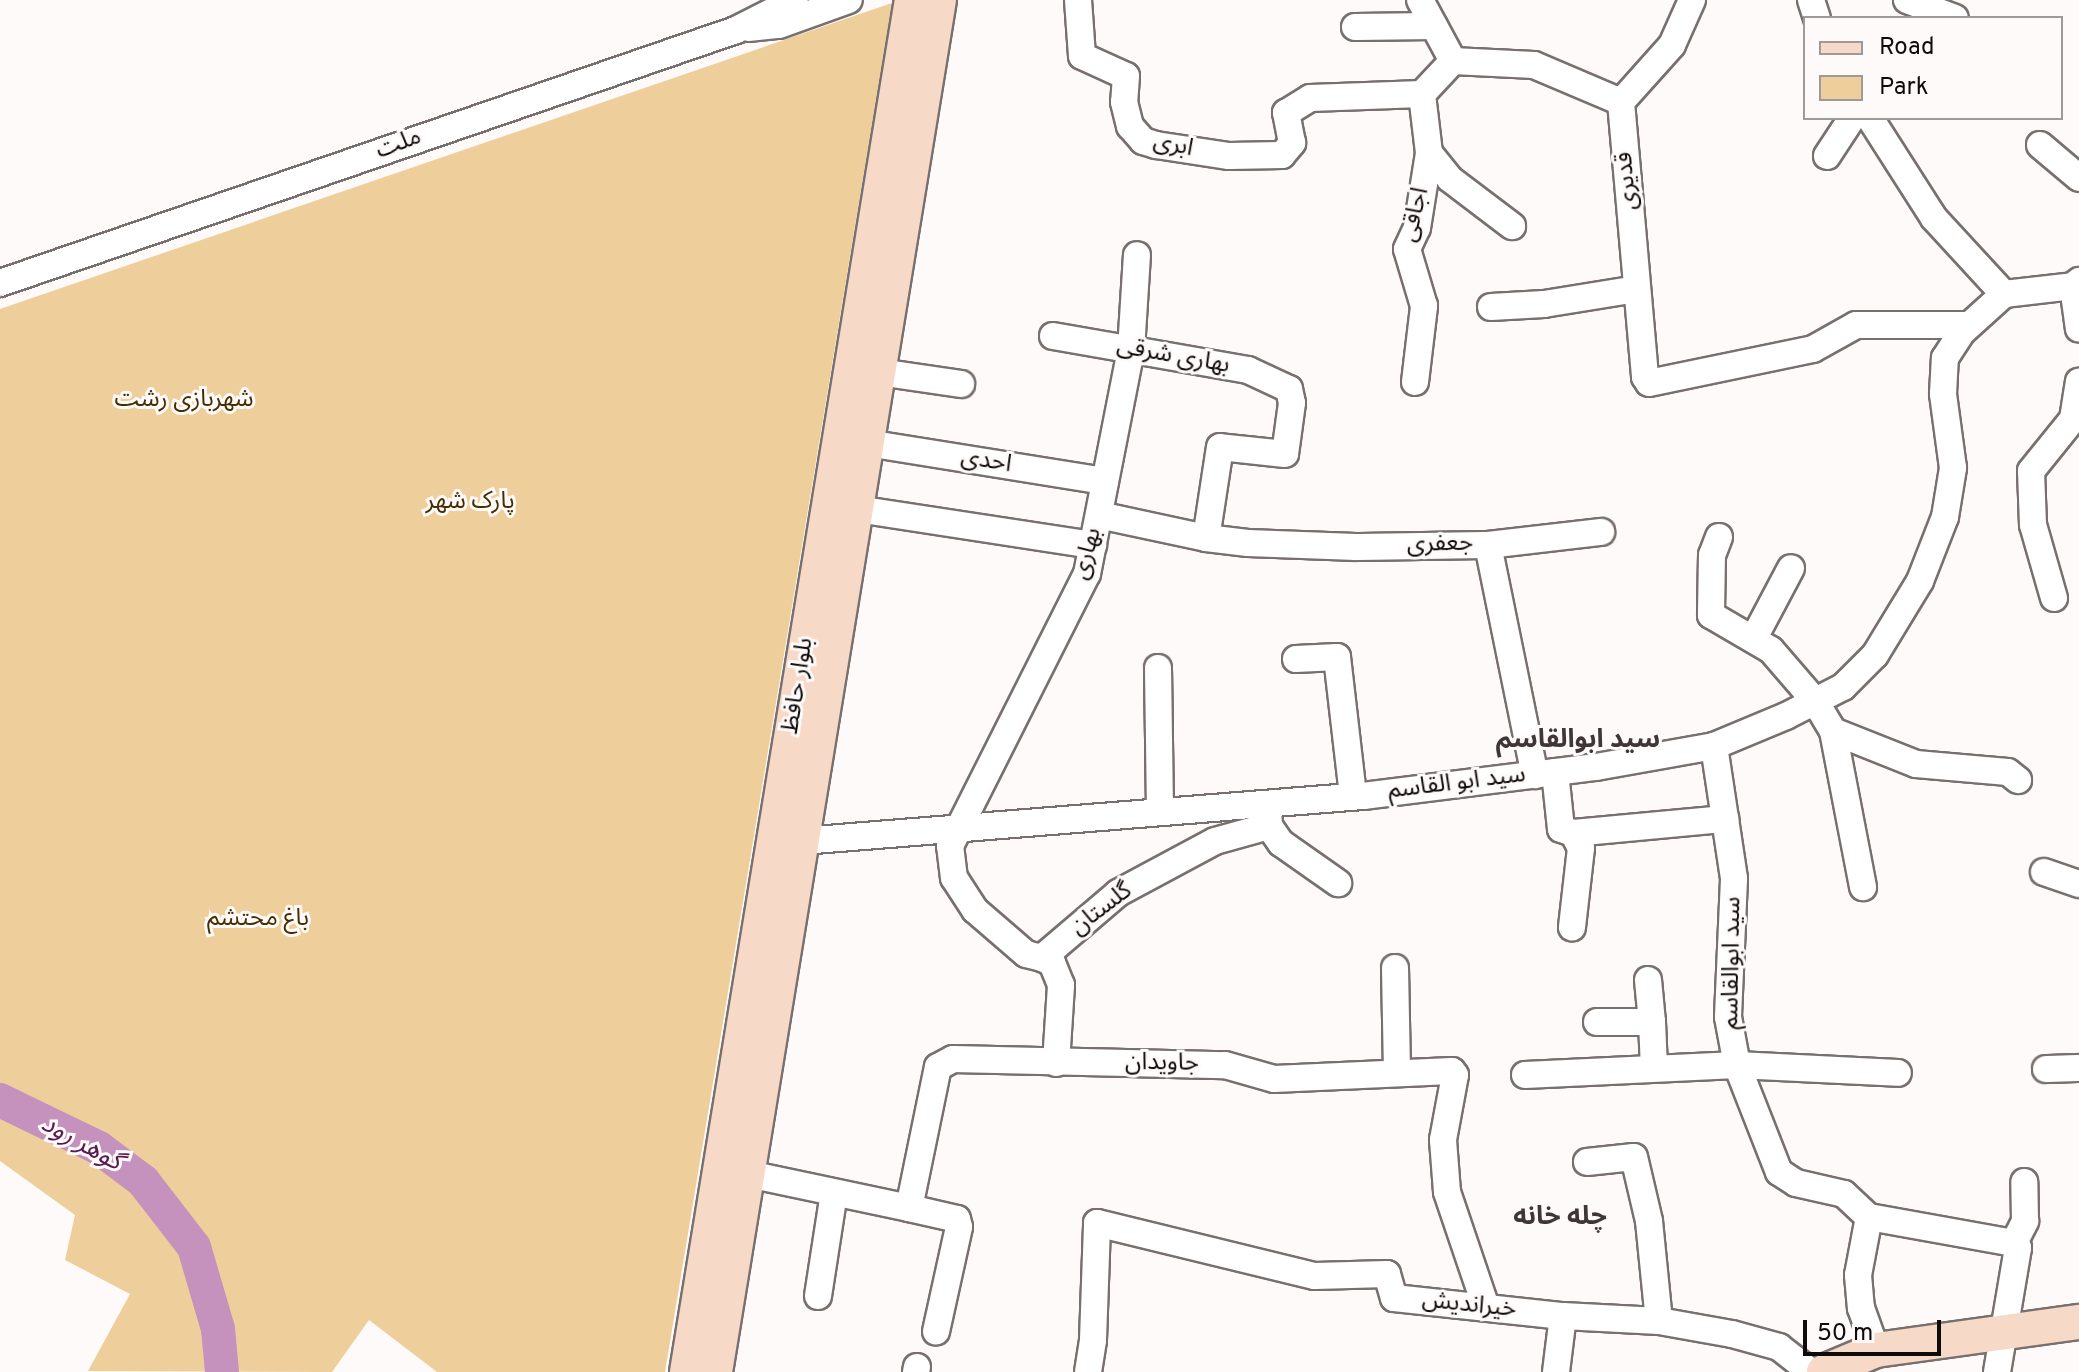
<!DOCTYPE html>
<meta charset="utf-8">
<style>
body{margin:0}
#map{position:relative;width:2079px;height:1372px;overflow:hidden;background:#fefaf9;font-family:Overpass,"Noto Sans Arabic",sans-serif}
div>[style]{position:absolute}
.green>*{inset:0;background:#eece9b}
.river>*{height:34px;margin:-17px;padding:0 17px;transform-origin:17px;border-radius:17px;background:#c591bd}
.roads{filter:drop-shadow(2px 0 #78706f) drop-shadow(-2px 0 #78706f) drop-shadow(0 2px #78706f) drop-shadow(0 -2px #78706f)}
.minor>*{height:26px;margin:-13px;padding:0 13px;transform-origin:13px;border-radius:13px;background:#fff}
.major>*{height:34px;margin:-17px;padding:0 17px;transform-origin:17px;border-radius:17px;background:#f7d9c7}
span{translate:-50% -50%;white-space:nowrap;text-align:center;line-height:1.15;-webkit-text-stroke:6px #fefaf9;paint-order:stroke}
.street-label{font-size:24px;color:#0e0b0b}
.park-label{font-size:24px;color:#462e00}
.neighbourhood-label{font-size:26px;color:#3f3737;font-weight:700}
.water-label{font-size:26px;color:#591a52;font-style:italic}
.legend{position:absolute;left:1803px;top:16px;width:260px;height:104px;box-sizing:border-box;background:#fefaf9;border:2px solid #9e9a9a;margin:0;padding:10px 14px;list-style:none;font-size:24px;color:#0e0b0b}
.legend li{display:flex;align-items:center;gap:16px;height:40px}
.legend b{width:40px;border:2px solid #9e9a9a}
.scale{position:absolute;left:1803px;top:1320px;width:138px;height:36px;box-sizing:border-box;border:4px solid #0e0b0b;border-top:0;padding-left:10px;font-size:24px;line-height:28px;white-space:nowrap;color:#0e0b0b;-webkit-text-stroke:6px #fefaf9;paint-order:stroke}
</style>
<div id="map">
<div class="green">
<i style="clip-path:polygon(892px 3px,665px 1372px,437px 1372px,369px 1320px,332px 1372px,88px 1371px,130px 1294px,65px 1260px,75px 1215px,0 1161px,0 309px)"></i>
</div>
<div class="river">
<i style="left:0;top:1100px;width:110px;rotate:25.9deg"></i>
<i style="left:99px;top:1148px;width:55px;rotate:36.9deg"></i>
<i style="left:143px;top:1181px;width:83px;rotate:52.3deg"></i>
<i style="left:194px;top:1247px;width:85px;rotate:73.7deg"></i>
<i style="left:218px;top:1329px;width:43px;rotate:84.7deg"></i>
</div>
<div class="roads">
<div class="minor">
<i style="left:1078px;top:0;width:56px;rotate:85.9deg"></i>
<i style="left:1082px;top:56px;width:48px;rotate:24.4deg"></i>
<i style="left:1126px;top:76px;width:26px;rotate:94deg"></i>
<i style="left:1124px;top:102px;width:25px;rotate:76deg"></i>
<i style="left:1130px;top:126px;width:20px;rotate:49deg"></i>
<i style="left:1143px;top:141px;width:14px;rotate:17deg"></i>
<i style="left:1156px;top:145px;width:74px;rotate:8.6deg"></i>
<i style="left:1229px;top:156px;width:53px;rotate:-1.1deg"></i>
<i style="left:1282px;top:155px;width:16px;rotate:-50deg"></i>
<i style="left:1292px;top:143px;width:31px;rotate:-101deg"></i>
<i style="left:1286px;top:113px;width:28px;rotate:-32deg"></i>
<i style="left:1310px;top:98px;width:112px;rotate:-2deg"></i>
<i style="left:1692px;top:0;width:49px;rotate:114deg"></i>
<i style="left:1672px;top:45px;width:76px;rotate:131.8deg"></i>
<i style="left:1621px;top:102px;width:276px;rotate:85deg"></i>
<i style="left:1645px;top:377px;width:7px;rotate:56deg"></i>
<i style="left:1649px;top:383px;width:167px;rotate:-11.7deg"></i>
<i style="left:1813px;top:349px;width:49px;rotate:-29.2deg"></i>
<i style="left:1856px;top:325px;width:113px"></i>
<i style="left:1811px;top:0;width:19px;rotate:72deg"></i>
<i style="left:1907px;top:0;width:51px;rotate:20.6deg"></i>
<i style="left:1355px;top:27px;width:79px;rotate:-0.7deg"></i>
<i style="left:748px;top:28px;width:31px;rotate:-6deg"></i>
<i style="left:779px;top:25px;width:74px;rotate:-19.7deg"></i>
<i style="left:1453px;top:61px;width:81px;rotate:2.8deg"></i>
<i style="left:1534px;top:65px;width:95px;rotate:23deg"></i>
<i style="left:1870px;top:118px;width:119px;rotate:57.4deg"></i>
<i style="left:1934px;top:218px;width:103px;rotate:47.4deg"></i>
<i style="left:2040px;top:145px;width:51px;rotate:40.2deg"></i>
<i style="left:1429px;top:153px;width:33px;rotate:51deg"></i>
<i style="left:1450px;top:179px;width:78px;rotate:37.2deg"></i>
<i style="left:1827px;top:156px;width:45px;rotate:-56.7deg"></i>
<i style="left:0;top:283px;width:778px;rotate:-18.97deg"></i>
<i style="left:736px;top:30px;width:66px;rotate:-27deg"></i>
<i style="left:2073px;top:286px;width:43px;rotate:82.1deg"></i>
<i style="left:2004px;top:294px;width:69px;rotate:-6.6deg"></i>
<i style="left:2073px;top:286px;width:8px;rotate:-40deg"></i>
<i style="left:1491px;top:307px;width:53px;rotate:-3.2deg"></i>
<i style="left:1544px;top:304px;width:94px;rotate:-9.2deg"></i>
<i style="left:1053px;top:336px;width:198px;rotate:9.9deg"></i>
<i style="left:1248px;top:370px;width:45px;rotate:24.9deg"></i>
<i style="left:1289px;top:389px;width:14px;rotate:78deg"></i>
<i style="left:1292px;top:403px;width:51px;rotate:97.8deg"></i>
<i style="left:1285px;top:454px;width:65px;rotate:-173.9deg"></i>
<i style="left:1220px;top:447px;width:92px;rotate:98.7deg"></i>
<i style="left:1206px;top:538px;width:42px;rotate:6.8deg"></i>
<i style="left:1248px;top:543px;width:108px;rotate:2.1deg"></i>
<i style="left:1356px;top:547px;width:132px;rotate:-0.9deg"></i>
<i style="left:1488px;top:545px;width:235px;rotate:78.5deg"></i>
<i style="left:879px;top:372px;width:83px;rotate:8.3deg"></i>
<i style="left:1415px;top:382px;width:77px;rotate:-83.2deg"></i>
<i style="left:1424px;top:306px;width:59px;rotate:-106.6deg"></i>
<i style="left:1407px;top:249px;width:23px;rotate:-65deg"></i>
<i style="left:1417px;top:228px;width:76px;rotate:-80.9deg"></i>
<i style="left:1429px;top:153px;width:59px;rotate:-96.8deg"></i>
<i style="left:1422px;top:94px;width:45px;rotate:-46.8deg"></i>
<i style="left:1453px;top:61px;width:69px;rotate:-118.4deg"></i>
<i style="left:867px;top:443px;width:241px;rotate:9.1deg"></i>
<i style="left:857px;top:509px;width:239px;rotate:8.7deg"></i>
<i style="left:1099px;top:515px;width:109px;rotate:12.1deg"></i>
<i style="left:1719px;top:537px;width:19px;rotate:111deg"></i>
<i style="left:1712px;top:555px;width:60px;rotate:91deg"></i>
<i style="left:1711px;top:615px;width:69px;rotate:30.3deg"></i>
<i style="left:1771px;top:650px;width:67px;rotate:49.2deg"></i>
<i style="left:1815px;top:701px;width:35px;rotate:59deg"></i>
<i style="left:1833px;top:731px;width:159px;rotate:79.1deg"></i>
<i style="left:1488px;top:545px;width:114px;rotate:-6.6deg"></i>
<i style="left:2054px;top:598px;width:76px;rotate:-106deg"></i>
<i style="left:2033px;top:525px;width:54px;rotate:-92.1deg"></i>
<i style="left:2031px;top:471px;width:67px;rotate:-51.1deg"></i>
<i style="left:2073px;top:419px;width:38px;rotate:-81deg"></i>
<i style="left:1754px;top:638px;width:79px;rotate:-62.1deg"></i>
<i style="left:1296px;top:659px;width:41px;rotate:-2.8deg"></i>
<i style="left:1337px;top:657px;width:140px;rotate:83.4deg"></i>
<i style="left:1158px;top:668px;width:144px;rotate:89.2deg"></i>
<i style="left:1833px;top:731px;width:89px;rotate:21.7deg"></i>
<i style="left:1916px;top:764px;width:92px;rotate:5deg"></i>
<i style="left:2008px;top:772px;width:13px;rotate:39deg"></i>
<i style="left:1714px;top:746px;width:134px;rotate:81.4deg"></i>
<i style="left:1734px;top:879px;width:138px;rotate:92.5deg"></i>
<i style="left:1728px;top:1017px;width:49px;rotate:79.4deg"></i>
<i style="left:1737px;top:1065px;width:115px;rotate:68.6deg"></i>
<i style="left:1779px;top:1172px;width:20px;rotate:33deg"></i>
<i style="left:1796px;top:1183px;width:49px;rotate:12.9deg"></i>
<i style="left:1844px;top:1194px;width:34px;rotate:43deg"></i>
<i style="left:1555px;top:772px;width:57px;rotate:84deg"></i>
<i style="left:1561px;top:829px;width:13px;rotate:18deg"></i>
<i style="left:1573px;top:833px;width:17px;rotate:62deg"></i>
<i style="left:1581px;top:848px;width:80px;rotate:96.5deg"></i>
<i style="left:1268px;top:811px;width:15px;rotate:86deg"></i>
<i style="left:1269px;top:826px;width:21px;rotate:55deg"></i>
<i style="left:1281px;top:843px;width:70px;rotate:35.1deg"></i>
<i style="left:1573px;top:833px;width:153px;rotate:-5.3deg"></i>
<i style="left:802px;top:841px;width:563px;rotate:-4.59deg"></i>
<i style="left:1363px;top:796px;width:235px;rotate:-7.1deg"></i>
<i style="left:1596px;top:767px;width:120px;rotate:-10.1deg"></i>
<i style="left:1714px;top:746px;width:78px;rotate:-22.6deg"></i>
<i style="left:1786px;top:716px;width:64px;rotate:-27deg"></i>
<i style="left:1843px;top:687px;width:45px;rotate:-45deg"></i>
<i style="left:1875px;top:655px;width:87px;rotate:-58.7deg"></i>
<i style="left:1920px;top:581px;width:69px;rotate:-68.7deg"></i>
<i style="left:1945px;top:517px;width:50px;rotate:-80.7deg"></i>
<i style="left:1953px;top:468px;width:75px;rotate:-97.7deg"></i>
<i style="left:1943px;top:394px;width:36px;rotate:-87deg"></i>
<i style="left:1945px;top:358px;width:30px;rotate:-57deg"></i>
<i style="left:1961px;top:333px;width:58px;rotate:-42.2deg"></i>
<i style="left:2044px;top:872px;width:37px;rotate:19deg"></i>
<i style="left:1042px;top:958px;width:16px;rotate:-166deg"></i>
<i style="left:1026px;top:954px;width:67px;rotate:-139.2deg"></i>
<i style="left:975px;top:910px;width:38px;rotate:-123deg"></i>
<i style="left:954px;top:878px;width:32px;rotate:-97deg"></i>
<i style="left:950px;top:846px;width:305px;rotate:-63.3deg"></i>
<i style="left:1087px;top:574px;width:228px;rotate:-78.9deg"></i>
<i style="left:1131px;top:350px;width:95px;rotate:-86.4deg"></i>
<i style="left:1395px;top:968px;width:105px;rotate:88.9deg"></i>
<i style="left:1648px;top:980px;width:42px;rotate:84.6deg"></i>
<i style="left:1597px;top:1022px;width:55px"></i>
<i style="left:1652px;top:1022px;width:46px;rotate:87.5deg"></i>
<i style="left:1056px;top:1063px;width:78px;rotate:-86.3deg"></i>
<i style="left:1061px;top:985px;width:24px;rotate:-112deg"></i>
<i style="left:1052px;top:963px;width:11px;rotate:-153deg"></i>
<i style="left:1042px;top:958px;width:100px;rotate:-40.5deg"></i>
<i style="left:1118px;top:893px;width:110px;rotate:-28.2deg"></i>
<i style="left:1215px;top:841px;width:56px;rotate:-15.5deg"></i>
<i style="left:2046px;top:1069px;width:33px;rotate:-2deg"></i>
<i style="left:1525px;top:1075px;width:212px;rotate:-2.7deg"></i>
<i style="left:1737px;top:1065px;width:161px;rotate:2.8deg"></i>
<i style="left:1587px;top:1162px;width:47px;rotate:-6.1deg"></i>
<i style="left:1634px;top:1157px;width:66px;rotate:76.8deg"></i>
<i style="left:1649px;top:1221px;width:100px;rotate:84.3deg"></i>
<i style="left:748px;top:1174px;width:165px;rotate:11.9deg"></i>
<i style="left:909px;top:1208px;width:144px;rotate:-78.4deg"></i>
<i style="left:938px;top:1067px;width:17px;rotate:-28deg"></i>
<i style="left:953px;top:1059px;width:272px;rotate:1.3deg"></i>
<i style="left:1225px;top:1065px;width:51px;rotate:15.9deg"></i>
<i style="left:1274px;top:1079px;width:178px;rotate:-2.6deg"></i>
<i style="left:1452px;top:1071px;width:5px;rotate:53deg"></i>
<i style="left:1455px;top:1075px;width:66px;rotate:100.5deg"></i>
<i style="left:1443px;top:1140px;width:52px;rotate:85.6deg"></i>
<i style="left:1447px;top:1192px;width:121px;rotate:71.3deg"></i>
<i style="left:909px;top:1208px;width:49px;rotate:12.9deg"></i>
<i style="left:957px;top:1219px;width:8px;rotate:76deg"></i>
<i style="left:959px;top:1227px;width:107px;rotate:102.4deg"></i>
<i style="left:1869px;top:1217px;width:147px;rotate:10.2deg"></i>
<i style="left:1869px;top:1217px;width:59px;rotate:100.7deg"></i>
<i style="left:1858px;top:1275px;width:33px;rotate:85deg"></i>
<i style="left:1861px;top:1308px;width:45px;rotate:70.3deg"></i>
<i style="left:2014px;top:1243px;width:25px;rotate:-63deg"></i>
<i style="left:2025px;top:1221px;width:39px;rotate:-91deg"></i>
<i style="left:818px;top:1296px;width:104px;rotate:-81.2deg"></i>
<i style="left:916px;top:1372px;width:5px;rotate:-79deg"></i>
<i style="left:1088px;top:1372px;width:32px;rotate:-81deg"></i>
<i style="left:1093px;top:1340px;width:117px;rotate:-88deg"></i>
<i style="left:1097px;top:1223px;width:224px;rotate:13.7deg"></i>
<i style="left:1315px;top:1276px;width:72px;rotate:-1.6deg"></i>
<i style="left:1387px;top:1274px;width:25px;rotate:74deg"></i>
<i style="left:1394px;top:1298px;width:170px;rotate:6.1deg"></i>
<i style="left:1563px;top:1316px;width:96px;rotate:3deg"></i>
<i style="left:1659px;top:1321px;width:74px;rotate:10.1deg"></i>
<i style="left:1732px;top:1334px;width:49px;rotate:15.5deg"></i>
<i style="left:1779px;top:1347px;width:41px;rotate:38deg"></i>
<i style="left:1556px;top:1372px;width:56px;rotate:-82.9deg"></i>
<i style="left:1997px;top:1372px;width:126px;rotate:-80.4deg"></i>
<i style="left:2018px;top:1248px;width:6px;rotate:-129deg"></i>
</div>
<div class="major">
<i style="left:687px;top:1372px;width:1390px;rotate:-80.69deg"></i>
<i style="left:715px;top:1372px;width:1390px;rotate:-80.73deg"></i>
<i style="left:1824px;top:1372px;width:56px;rotate:-22.9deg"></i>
<i style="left:1876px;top:1350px;width:205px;rotate:-7.9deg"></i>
</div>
</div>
<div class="street-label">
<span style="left:399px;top:145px;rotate:-21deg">ملت</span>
<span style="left:1173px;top:146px;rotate:12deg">ابری</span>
<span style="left:1628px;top:181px;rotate:-95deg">قدیری</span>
<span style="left:1416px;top:215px;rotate:-77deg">اجاقی</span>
<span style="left:1173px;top:357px;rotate:10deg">بهاری شرقی</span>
<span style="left:986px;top:462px;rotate:9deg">احدی</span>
<span style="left:1440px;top:545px;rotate:-1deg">جعفری</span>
<span style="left:1088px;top:554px;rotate:-74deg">بهاری</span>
<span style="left:799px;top:686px;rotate:-81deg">بلوار حافظ</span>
<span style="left:1457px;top:784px;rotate:-7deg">سید ابو القاسم</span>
<span style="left:1102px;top:910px;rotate:-37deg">گلستان</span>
<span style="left:1733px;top:963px;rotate:-89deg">سید ابوالقاسم</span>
<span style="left:1162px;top:1064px;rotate:1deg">جاویدان</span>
<span style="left:1469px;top:1306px;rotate:6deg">خیراندیش</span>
</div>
<div class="park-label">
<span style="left:184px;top:401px">شهربازی رشت</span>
<span style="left:470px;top:503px">پارک شهر</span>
<span style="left:258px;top:920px">باغ محتشم</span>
</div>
<div class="neighbourhood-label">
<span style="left:1578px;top:741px">سید ابوالقاسم</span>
<span style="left:1560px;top:1218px">چله خانه</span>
</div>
<div class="water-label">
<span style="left:81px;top:1144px;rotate:29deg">گوهر رود</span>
</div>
<ul class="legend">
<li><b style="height:10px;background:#f7d9c7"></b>Road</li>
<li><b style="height:22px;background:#eece9b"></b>Park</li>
</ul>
<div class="scale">50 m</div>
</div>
